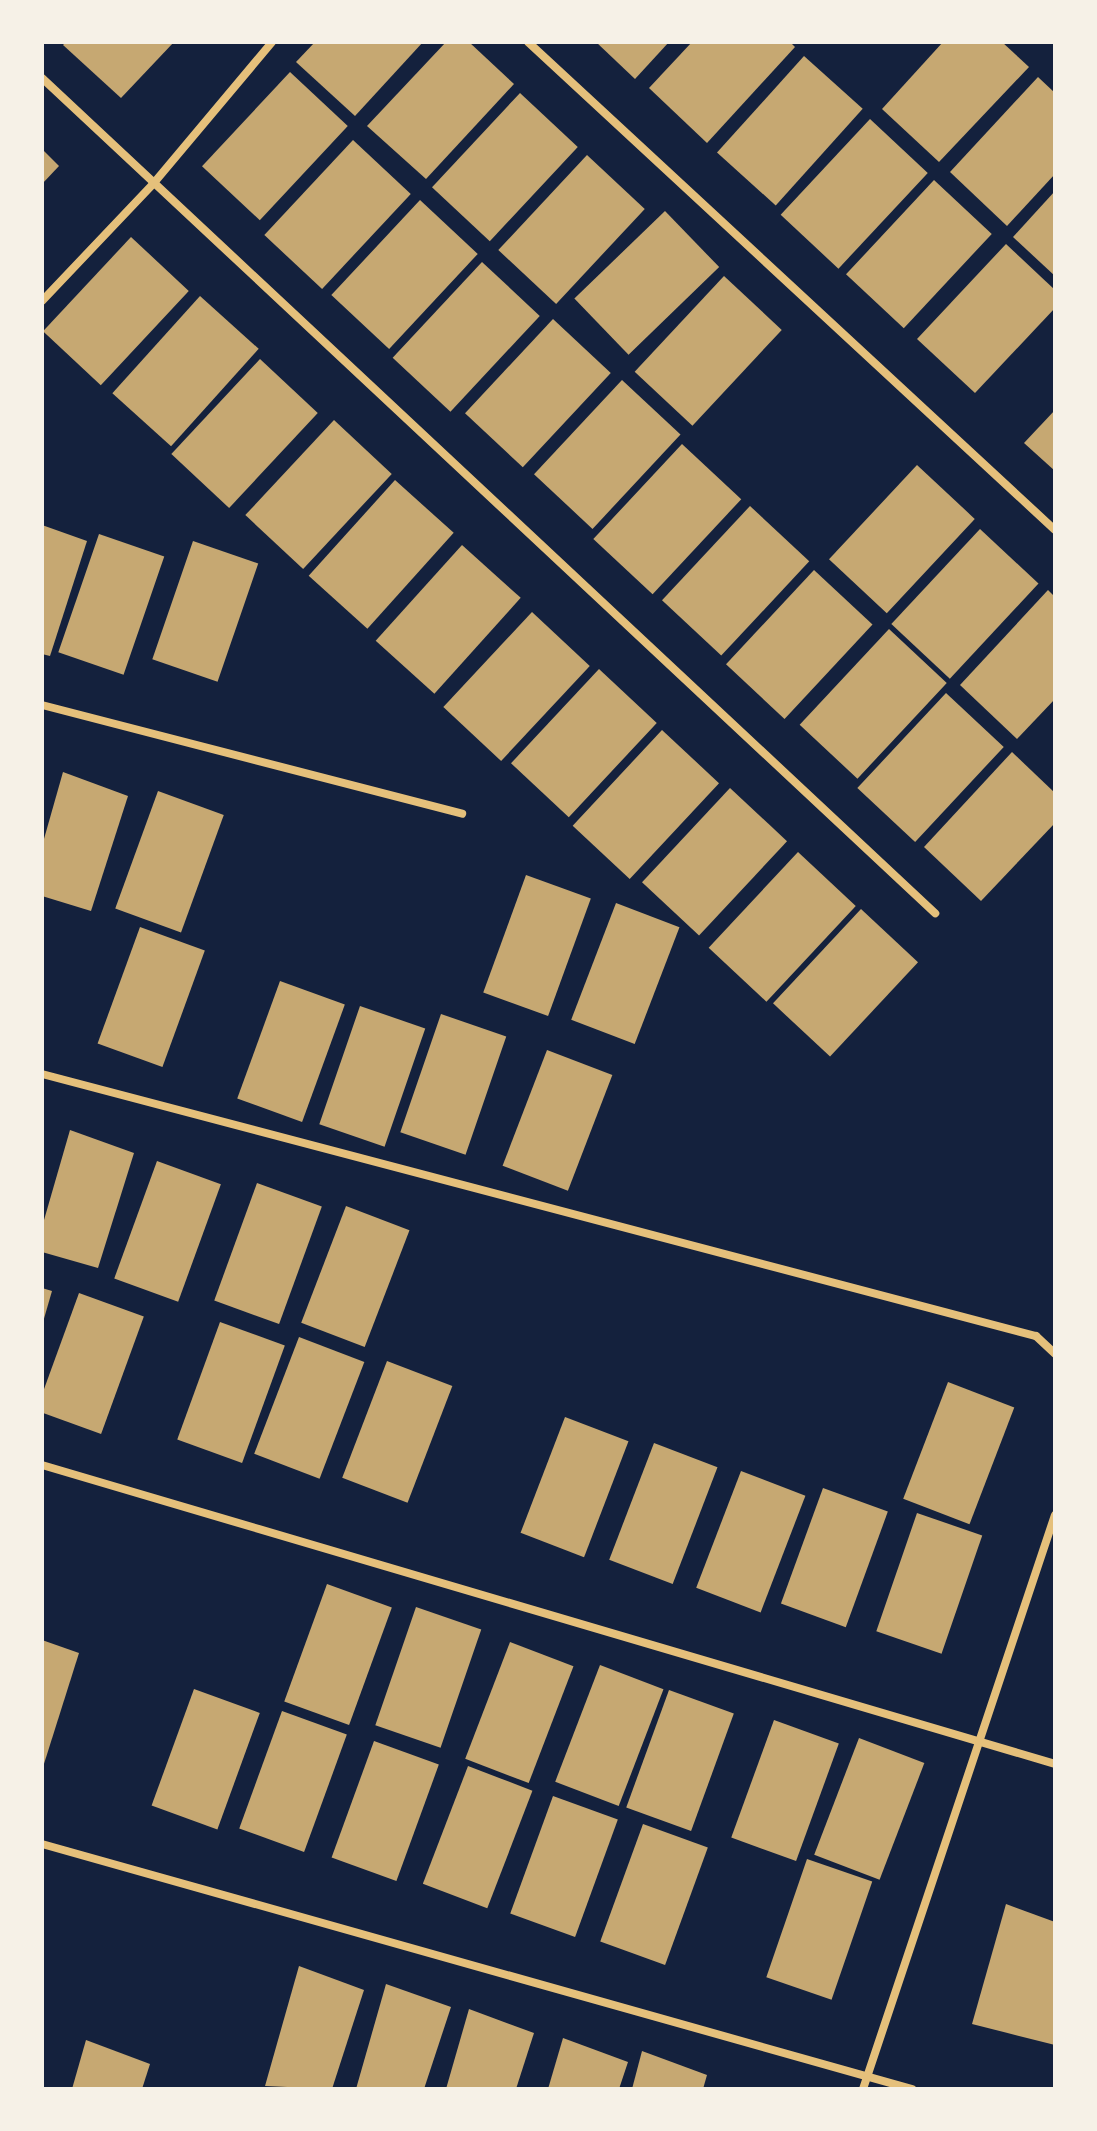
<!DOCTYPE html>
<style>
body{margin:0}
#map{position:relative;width:1097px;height:2131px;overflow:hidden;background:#14213d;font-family:Roboto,sans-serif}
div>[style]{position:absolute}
.building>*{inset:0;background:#c6a872;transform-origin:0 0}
.minor>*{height:8px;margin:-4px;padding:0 4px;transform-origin:4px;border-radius:4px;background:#e5c07b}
span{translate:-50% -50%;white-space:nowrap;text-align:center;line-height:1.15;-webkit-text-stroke:7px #f6f1e7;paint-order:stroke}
.frame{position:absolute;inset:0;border:44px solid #f6f1e7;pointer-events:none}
</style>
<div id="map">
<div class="building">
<i style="clip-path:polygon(66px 42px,174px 42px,121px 98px,63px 45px)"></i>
<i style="clip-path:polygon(315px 42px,423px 42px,355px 116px,296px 62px)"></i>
<i style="clip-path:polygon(446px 42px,469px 42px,514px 84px,426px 179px,367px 126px)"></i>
<i style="clip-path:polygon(596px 42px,669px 42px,635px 79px)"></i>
<i style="clip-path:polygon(692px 42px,790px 42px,795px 47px,707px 143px,649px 88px)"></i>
<i style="clip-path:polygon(943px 42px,1002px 42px,1029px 67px,939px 162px,882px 109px)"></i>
<i style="left:804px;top:56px;width:79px;height:130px;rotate:42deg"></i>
<i style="left:290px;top:72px;width:79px;height:129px;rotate:43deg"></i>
<i style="clip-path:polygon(1038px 77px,1055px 93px,1055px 174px,1007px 226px,950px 172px)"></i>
<i style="left:520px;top:93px;width:79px;height:129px;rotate:43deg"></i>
<i style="left:870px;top:119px;width:79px;height:131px;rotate:43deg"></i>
<i style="left:353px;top:140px;width:79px;height:130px;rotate:43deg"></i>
<i style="clip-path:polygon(42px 149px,59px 166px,42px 184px)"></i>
<i style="left:587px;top:155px;width:79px;height:130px;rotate:43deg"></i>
<i style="left:934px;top:180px;width:79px;height:129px;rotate:43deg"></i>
<i style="clip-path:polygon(1055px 191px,1055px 276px,1013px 237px)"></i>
<i style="left:420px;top:200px;width:79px;height:130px;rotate:43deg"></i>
<i style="left:665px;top:211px;width:78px;height:126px;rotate:46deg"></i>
<i style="left:131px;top:237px;width:79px;height:129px;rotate:43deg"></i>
<i style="clip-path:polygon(1006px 244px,1055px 290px,1055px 308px,975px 393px,917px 339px)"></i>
<i style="left:482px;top:262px;width:79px;height:131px;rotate:43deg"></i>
<i style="left:724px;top:276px;width:79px;height:131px;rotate:43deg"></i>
<i style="left:200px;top:296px;width:79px;height:131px;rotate:42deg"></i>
<i style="left:553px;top:319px;width:79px;height:129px;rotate:43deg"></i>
<i style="left:260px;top:359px;width:79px;height:130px;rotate:43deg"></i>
<i style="left:622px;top:380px;width:80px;height:129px;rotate:43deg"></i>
<i style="clip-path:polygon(1055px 410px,1055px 471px,1024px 443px)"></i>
<i style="left:334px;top:420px;width:79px;height:130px;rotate:43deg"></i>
<i style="left:682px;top:444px;width:81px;height:130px;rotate:43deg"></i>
<i style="left:917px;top:465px;width:79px;height:129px;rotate:43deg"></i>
<i style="left:395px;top:480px;width:79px;height:129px;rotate:42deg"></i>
<i style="left:750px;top:506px;width:81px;height:129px;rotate:43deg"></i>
<i style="clip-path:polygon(42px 525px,87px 541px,50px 656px,42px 654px)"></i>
<i style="left:980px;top:529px;width:80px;height:130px;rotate:43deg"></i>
<i style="left:99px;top:534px;width:69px;height:125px;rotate:19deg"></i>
<i style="left:193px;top:541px;width:69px;height:125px;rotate:19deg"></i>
<i style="left:462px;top:545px;width:79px;height:129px;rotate:42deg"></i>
<i style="left:814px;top:570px;width:80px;height:129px;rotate:43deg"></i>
<i style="clip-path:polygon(1048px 590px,1055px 597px,1055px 699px,1017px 739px,960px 685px)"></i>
<i style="left:532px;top:612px;width:79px;height:130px;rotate:43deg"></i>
<i style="left:889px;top:629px;width:79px;height:131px;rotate:43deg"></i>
<i style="left:599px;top:669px;width:79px;height:129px;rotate:43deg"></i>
<i style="left:946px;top:693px;width:79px;height:130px;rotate:43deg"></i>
<i style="left:662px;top:730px;width:78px;height:131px;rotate:43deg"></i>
<i style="clip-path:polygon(1012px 752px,1055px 793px,1055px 823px,981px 901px,924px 847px)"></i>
<i style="clip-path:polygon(63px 772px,128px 796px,91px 911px,42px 896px,42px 846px)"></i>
<i style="left:730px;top:788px;width:78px;height:129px;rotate:43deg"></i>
<i style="left:158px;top:791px;width:70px;height:125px;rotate:20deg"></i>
<i style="left:798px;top:852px;width:79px;height:131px;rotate:43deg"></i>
<i style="left:526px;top:875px;width:69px;height:125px;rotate:20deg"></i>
<i style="left:616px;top:903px;width:68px;height:125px;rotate:21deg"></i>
<i style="left:861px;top:909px;width:78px;height:129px;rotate:43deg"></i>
<i style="left:140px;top:927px;width:69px;height:124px;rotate:20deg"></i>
<i style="left:280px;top:981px;width:69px;height:125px;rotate:20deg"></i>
<i style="left:360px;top:1006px;width:69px;height:125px;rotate:19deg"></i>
<i style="left:441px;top:1014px;width:69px;height:125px;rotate:19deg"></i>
<i style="left:547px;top:1050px;width:70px;height:124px;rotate:21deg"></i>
<i style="clip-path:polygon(70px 1130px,134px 1153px,98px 1268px,42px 1252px,42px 1227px)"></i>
<i style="left:157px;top:1161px;width:68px;height:125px;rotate:20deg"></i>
<i style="left:257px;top:1183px;width:69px;height:125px;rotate:20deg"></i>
<i style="left:346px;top:1206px;width:68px;height:125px;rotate:21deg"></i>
<i style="clip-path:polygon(42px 1288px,52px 1291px,43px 1322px,42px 1322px)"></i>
<i style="left:79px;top:1293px;width:69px;height:125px;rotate:20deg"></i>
<i style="left:220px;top:1322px;width:69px;height:125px;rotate:20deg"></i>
<i style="left:299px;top:1337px;width:70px;height:125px;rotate:21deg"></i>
<i style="left:387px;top:1361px;width:70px;height:125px;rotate:21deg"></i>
<i style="left:948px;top:1382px;width:71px;height:125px;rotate:21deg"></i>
<i style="left:565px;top:1417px;width:68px;height:124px;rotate:21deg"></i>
<i style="left:654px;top:1443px;width:68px;height:125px;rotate:21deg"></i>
<i style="left:741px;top:1471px;width:69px;height:125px;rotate:21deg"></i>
<i style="left:823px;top:1488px;width:69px;height:123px;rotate:20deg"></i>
<i style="left:917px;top:1513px;width:69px;height:125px;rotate:19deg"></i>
<i style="left:327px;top:1584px;width:69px;height:125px;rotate:20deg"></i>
<i style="left:416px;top:1607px;width:69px;height:125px;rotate:19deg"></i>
<i style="clip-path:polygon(42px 1640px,79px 1653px,43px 1767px,42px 1767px)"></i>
<i style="left:510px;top:1642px;width:68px;height:125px;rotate:21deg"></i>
<i style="left:600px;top:1665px;width:68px;height:125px;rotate:21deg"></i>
<i style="left:194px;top:1689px;width:70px;height:124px;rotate:20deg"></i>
<i style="left:669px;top:1690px;width:69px;height:125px;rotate:20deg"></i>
<i style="left:282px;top:1711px;width:69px;height:125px;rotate:20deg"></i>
<i style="left:774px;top:1720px;width:69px;height:125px;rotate:20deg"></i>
<i style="left:859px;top:1738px;width:70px;height:125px;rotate:21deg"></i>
<i style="left:374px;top:1741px;width:69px;height:124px;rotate:20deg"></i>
<i style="left:468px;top:1766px;width:69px;height:126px;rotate:21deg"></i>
<i style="left:553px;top:1796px;width:69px;height:125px;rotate:20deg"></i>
<i style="left:643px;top:1824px;width:69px;height:125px;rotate:20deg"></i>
<i style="left:807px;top:1859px;width:69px;height:125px;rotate:19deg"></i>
<i style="clip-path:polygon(1006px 1904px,1055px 1922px,1055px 2045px,972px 2024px)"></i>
<i style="clip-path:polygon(299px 1966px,364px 1990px,332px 2089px,265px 2086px)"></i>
<i style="clip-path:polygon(386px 1984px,451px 2007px,424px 2089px,356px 2089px)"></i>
<i style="clip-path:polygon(469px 2009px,534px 2033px,516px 2089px,446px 2089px)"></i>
<i style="clip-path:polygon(563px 2038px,628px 2062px,619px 2089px,548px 2089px)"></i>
<i style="clip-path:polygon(86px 2040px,150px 2064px,142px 2089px,72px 2089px)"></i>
<i style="clip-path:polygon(642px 2051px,707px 2075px,703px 2089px,632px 2089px)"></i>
</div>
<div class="minor">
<i style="left:528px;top:42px;width:718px;rotate:42.8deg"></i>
<i style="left:42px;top:78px;width:1223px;rotate:43.08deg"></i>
<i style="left:42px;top:301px;width:161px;rotate:-46.5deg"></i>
<i style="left:153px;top:184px;width:185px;rotate:-50deg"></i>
<i style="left:42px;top:705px;width:434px;rotate:14.5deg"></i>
<i style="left:42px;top:1074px;width:1028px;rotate:14.77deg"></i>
<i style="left:1036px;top:1336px;width:26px;rotate:43deg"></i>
<i style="left:42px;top:1465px;width:1056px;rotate:16.44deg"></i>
<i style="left:42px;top:1844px;width:904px;rotate:15.73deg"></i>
<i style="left:863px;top:2089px;width:605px;rotate:-71.51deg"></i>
</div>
<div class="frame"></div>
</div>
